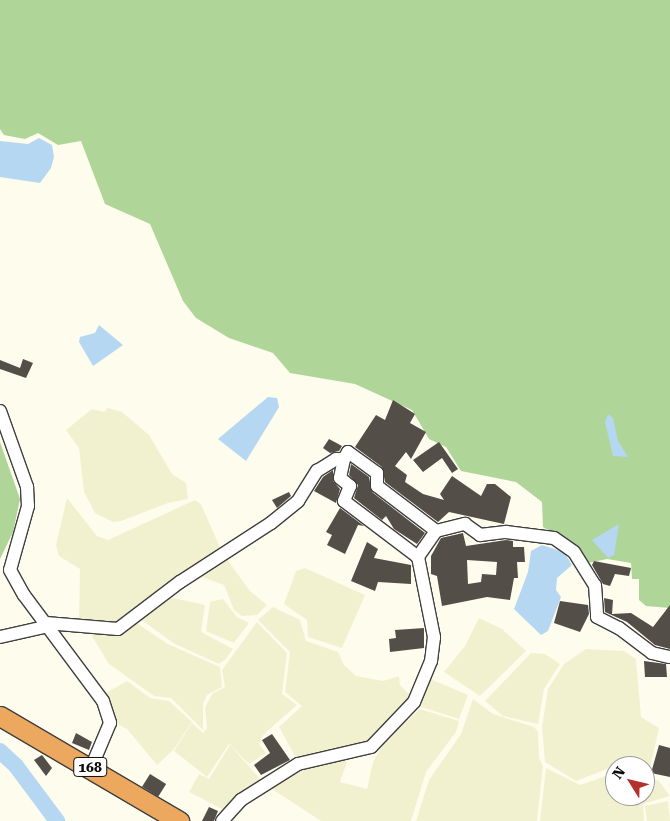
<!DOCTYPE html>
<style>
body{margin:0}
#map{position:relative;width:670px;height:821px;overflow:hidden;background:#fefced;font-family:"Roboto Serif",serif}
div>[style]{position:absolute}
.farmland>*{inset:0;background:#f2f1cf}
.forest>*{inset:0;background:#b0d599}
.water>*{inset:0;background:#b5d7f2}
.river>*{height:16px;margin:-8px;padding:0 8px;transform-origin:8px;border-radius:8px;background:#b5d7f2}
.building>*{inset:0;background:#544e49;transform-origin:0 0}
.roads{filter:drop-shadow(1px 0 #3f3f3f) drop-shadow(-1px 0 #3f3f3f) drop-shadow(0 1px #3f3f3f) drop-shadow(0 -1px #3f3f3f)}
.minor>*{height:12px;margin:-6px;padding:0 6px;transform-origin:6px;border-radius:6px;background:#fff}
.highway>*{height:19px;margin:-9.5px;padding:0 9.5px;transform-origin:9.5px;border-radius:9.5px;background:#eba85e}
span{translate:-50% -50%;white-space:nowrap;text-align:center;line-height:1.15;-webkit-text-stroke:5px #fff;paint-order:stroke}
.shield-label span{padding:1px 4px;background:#fff;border:1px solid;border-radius:4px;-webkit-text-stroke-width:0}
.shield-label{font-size:14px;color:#0c0c0c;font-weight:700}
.north{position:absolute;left:605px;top:756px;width:50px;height:50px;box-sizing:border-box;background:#fff;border:1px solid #9e9e9e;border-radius:50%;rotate:306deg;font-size:14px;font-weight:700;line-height:20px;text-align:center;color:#0c0c0c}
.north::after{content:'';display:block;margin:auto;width:18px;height:22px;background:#b3302e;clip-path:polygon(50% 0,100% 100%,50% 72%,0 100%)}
</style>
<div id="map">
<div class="farmland">
<i style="clip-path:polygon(108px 408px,122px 412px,149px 435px,172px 474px,186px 483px,188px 499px,168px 503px,121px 521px,113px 522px,95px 513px,84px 492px,79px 448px,66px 430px,92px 409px,104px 412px)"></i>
<i style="clip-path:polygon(67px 498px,97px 536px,108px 540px,195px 500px,201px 504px,222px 552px,120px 625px,79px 622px,80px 569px,59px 556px,56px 545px)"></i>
<i style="clip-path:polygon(226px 558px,250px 591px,267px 605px,257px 615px,242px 616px,234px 610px,224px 585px,202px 577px)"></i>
<i style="clip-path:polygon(305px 568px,365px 595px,342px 648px,308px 637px,307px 620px,284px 604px,296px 571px)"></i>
<i style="clip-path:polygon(169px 597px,205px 605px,201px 632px,233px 649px,225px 660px,219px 664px,175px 644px,140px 619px)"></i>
<i style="clip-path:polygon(223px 599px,237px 617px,249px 623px,234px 643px,206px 631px,210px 602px)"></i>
<i style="clip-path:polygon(273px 607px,300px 620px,306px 641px,338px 652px,344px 665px,356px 676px,383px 681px,399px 676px,400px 685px,413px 698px,372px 742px,301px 760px,295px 756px,279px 727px,302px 706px,285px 692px,290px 652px,258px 620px)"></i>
<i style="clip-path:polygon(479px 618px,502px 629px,526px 651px,480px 696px,444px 672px,465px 646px)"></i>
<i style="clip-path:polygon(135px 622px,168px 644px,220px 667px,222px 687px,207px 695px,203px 704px,203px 730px,171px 698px,154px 696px,109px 664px,90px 633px)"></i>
<i style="clip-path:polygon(257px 622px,287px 653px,282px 694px,297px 705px,263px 735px,259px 744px,266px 753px,249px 764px,229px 744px,207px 777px,174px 751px,192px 723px,203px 733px,207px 728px,205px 708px,212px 694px,225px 687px,222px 670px)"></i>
<i style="clip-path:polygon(586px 649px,624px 651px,636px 659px,641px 717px,659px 728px,649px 772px,645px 766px,615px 766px,576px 781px,545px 762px,542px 727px,548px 689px,564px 664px)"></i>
<i style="clip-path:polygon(531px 653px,545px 654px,560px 664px,544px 689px,538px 724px,503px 716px,485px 701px)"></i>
<i style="clip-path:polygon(428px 678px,468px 695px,459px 719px,418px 706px)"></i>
<i style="clip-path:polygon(127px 681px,150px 698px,169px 701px,192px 722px,174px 749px,157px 765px,127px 729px,116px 723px,106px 693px)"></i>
<i style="clip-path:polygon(473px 699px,493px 714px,534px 727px,538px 732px,539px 758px,543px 766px,537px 821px,416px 821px,429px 780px,461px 734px)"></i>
<i style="clip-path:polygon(420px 709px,459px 721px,456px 732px,426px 772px,411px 821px,321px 821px,269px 787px,304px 770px,348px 759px,340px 782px,367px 789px,373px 762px,385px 741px)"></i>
<i style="clip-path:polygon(230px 745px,261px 780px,250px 786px,226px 811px,189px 792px,199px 774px,209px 779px)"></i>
<i style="clip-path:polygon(546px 768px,580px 785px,615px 773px,615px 796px,645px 796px,645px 776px,659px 781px,670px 796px,643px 804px,644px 821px,540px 821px)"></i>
<i style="clip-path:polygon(668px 801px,670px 821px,647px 821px,645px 806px)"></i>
</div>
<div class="forest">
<i style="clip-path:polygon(0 0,670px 0,670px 608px,646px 606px,639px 600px,639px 579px,632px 579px,631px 563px,607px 559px,588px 563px,577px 548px,543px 527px,542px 502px,516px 482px,461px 471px,446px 447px,429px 439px,412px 410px,355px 384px,290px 373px,273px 353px,229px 338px,196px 318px,183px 301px,150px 224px,105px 204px,81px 141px,58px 145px,38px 133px,25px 139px,4px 135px,0 129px)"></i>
<i style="clip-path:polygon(0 442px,20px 499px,13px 532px,0 559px)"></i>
</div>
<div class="water">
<i style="clip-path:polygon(39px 138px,52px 145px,54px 157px,51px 168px,40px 183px,0 177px,0 141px,28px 144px)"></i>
<i style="clip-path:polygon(99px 325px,123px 345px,93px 366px,79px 342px,80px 337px,95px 333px)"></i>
<i style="clip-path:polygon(268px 397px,277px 398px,279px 407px,246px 461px,218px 439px)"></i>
<i style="clip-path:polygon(608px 414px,613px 418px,618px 441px,628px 457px,613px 456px,605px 422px)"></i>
<i style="clip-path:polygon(619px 524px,614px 555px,608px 558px,592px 540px)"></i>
<i style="clip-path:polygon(542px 545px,564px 552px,572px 565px,557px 578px,556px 590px,561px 597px,548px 631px,541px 635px,514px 609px,528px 572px,531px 551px)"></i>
</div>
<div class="river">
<i style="left:0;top:751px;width:22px;rotate:43deg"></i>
<i style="left:16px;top:766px;width:69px;rotate:53.3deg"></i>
</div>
<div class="building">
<i style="clip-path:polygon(23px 359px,33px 363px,26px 378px,0 369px,0 360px,20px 368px)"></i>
<i style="clip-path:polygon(393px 400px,415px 414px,410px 423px,426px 432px,411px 459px,406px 452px,395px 466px,407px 475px,405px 482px,423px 494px,444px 500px,440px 494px,452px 476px,481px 496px,487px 484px,495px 484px,511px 497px,504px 524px,449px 512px,438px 522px,385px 482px,382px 467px,355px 447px,376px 415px,385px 420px)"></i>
<i style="clip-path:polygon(329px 439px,342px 446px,339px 451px,330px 453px,323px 448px)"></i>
<i style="clip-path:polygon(439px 442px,458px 469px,452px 473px,442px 458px,423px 472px,413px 460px)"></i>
<i style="clip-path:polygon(351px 464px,369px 477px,372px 492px,425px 533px,417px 544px,394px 529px,386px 516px,382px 520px,354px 498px,358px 485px,349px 475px)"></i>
<i style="clip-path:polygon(333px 470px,333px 481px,340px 489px,336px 503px,314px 491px,323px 477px)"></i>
<i style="clip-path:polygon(289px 492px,291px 496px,277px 508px,272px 500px)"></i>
<i style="clip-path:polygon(340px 508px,364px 526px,358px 525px,345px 554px,327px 545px,332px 535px,326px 532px)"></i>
<i style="clip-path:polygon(evenodd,463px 533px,466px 546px,506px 540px,513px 541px,513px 547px,524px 547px,525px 562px,517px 562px,518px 578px,514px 578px,510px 600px,487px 597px,442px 606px,437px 576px,431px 574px,431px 556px,441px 538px,463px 533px,467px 560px,497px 562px,496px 575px,482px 574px,481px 582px,468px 584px,467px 560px)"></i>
<i style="clip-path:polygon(367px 542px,378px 549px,374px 558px,411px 565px,411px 584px,378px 582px,375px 591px,351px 581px)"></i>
<i style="clip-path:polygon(594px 561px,631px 568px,629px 576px,615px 574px,610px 586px,603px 584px,592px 565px)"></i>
<i style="clip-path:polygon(604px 598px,613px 600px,612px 614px,631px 613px,653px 627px,670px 605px,670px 649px,655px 645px,627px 622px,605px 612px)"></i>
<i style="clip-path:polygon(560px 601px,588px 605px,589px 614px,580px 632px,554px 623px)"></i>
<i style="clip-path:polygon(424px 628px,424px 648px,390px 652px,389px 639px,396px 638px,395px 630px)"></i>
<i style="clip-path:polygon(644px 661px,666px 664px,667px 677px,645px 677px)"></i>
<i style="clip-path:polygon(76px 733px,92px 742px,89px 750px,72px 743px)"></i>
<i style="clip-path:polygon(272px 734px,290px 760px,261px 775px,254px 765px,270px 753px,262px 740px)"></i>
<i style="clip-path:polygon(659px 745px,670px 748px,670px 777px,651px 773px)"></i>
<i style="clip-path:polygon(42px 755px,52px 768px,46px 776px,34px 760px)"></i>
<i style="left:150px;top:774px;width:19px;height:15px;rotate:32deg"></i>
<i style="clip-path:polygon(209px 807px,218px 811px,214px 821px,202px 821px)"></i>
</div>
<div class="roads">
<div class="minor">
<i style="left:0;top:411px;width:81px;rotate:70.4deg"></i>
<i style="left:27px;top:487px;width:19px;rotate:87deg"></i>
<i style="left:28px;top:506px;width:66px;rotate:105.7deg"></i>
<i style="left:10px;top:570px;width:29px;rotate:61deg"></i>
<i style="left:24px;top:595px;width:132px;rotate:53.3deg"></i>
<i style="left:103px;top:701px;width:23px;rotate:72deg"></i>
<i style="left:110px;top:723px;width:49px;rotate:112.9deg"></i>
<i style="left:344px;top:459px;width:19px;rotate:102deg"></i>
<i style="left:340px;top:478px;width:13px;rotate:39deg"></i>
<i style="left:350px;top:486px;width:16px;rotate:112deg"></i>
<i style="left:344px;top:501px;width:93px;rotate:37.1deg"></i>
<i style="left:436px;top:531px;width:30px;rotate:-14deg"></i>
<i style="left:465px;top:524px;width:19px;rotate:36deg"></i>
<i style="left:480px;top:535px;width:26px;rotate:-7deg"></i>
<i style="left:506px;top:532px;width:48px;rotate:7.1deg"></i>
<i style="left:554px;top:538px;width:24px;rotate:35deg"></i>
<i style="left:574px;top:552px;width:39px;rotate:58deg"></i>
<i style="left:595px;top:585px;width:32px;rotate:86deg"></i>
<i style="left:597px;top:617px;width:25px;rotate:27deg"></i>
<i style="left:619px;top:628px;width:41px;rotate:37.1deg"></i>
<i style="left:652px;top:653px;width:18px;rotate:13deg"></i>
<i style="left:46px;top:623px;width:72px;rotate:4.8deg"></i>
<i style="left:118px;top:629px;width:78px;rotate:-37.2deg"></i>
<i style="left:180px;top:582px;width:108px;rotate:-33deg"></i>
<i style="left:271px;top:523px;width:35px;rotate:-39deg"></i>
<i style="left:298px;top:501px;width:36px;rotate:-58deg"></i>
<i style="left:317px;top:471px;width:22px;rotate:-32deg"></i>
<i style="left:336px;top:459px;width:8px"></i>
<i style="left:344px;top:459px;width:8px;rotate:-60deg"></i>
<i style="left:348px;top:452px;width:36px;rotate:36deg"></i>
<i style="left:377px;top:473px;width:13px;rotate:90deg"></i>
<i style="left:377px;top:486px;width:74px;rotate:37.3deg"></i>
<i style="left:436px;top:531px;width:32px;rotate:125deg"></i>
<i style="left:418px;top:557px;width:82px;rotate:78.7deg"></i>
<i style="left:434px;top:637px;width:24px;rotate:97deg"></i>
<i style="left:431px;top:661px;width:44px;rotate:112.5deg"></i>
<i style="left:414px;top:702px;width:62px;rotate:133.7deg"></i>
<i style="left:371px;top:747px;width:75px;rotate:166.9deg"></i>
<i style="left:298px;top:764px;width:67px;rotate:147.7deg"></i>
<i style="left:241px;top:800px;width:28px;rotate:132deg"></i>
<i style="left:0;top:637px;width:50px;rotate:-12.7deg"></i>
</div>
<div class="highway">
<i style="left:0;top:716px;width:208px;rotate:30.4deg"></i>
</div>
</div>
<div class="shield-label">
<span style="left:90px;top:767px">168</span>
</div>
<div class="north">N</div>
</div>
